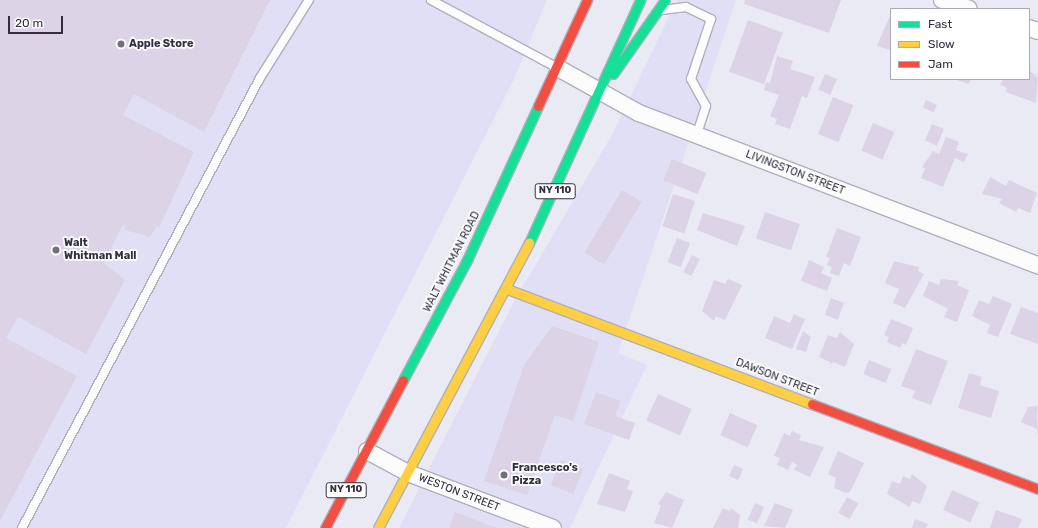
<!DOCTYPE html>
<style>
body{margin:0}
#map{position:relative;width:1038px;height:528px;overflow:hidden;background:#eaeaf4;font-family:Rubik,sans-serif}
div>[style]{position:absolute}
.built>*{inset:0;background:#e1dff6}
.building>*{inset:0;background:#dcd3e7;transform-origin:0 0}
.roads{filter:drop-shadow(1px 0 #b0afbc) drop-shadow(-1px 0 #b0afbc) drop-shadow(0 1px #b0afbc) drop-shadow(0 -1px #b0afbc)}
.lane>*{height:8px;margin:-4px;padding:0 4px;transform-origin:4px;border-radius:4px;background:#fcfcfd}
.street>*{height:16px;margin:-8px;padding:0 8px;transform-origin:8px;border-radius:8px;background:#fcfcfd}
.fast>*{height:9px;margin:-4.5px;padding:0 4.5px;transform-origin:4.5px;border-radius:4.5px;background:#16e098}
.slow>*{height:9px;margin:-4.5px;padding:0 4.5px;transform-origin:4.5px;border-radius:4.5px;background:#ffcf43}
.jam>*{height:9px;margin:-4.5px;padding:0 4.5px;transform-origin:4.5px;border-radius:4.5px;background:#f24e42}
.dots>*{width:11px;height:11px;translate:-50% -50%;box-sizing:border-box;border:2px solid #fff;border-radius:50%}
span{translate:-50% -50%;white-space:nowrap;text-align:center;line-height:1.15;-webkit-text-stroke:3.5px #fff;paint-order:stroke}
.shield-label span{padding:1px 3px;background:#fff;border:1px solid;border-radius:3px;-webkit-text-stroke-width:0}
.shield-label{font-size:10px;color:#302e40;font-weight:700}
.poi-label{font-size:11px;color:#302e40;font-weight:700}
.left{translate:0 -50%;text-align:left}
.street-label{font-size:11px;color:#302e40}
.legend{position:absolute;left:890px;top:8px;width:140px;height:72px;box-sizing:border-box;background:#fff;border:1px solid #acabb3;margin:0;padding:5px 7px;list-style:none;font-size:12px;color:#302e40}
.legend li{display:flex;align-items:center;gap:8px;height:20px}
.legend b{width:20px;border:1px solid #acabb3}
.scale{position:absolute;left:8px;top:16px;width:55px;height:18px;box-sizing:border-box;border:2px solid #302e40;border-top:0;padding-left:5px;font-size:12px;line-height:14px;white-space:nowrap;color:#302e40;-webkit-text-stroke:3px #fff;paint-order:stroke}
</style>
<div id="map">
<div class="built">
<i style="clip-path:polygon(0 0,547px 0,514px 79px,286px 528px,0 528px)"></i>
<i style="clip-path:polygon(677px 0,736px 0,618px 353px,647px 365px,570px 528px,399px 528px,512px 305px,613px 133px)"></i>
</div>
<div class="building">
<i style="clip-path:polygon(0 0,270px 0,204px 132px,134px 94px,123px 115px,194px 152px,159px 228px,157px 226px,150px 237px,125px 230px,125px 224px,122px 226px,104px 263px,125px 280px,86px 354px,18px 317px,6px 338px,77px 376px,0 521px)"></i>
<i style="clip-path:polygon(745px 0,841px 0,829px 33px,744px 4px)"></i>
<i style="clip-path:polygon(889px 18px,891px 19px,890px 50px,877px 46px)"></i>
<i style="left:748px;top:20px;width:37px;height:55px;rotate:20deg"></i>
<i style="clip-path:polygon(777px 56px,793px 61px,790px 69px,815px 77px,807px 98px,802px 96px,790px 129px,775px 124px,777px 119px,770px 116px,779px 95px,764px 90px,766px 82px,770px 83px)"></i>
<i style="clip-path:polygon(1029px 70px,1038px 78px,1036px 103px,1006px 92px,1007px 88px,1000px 85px,1003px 79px,1029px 79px)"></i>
<i style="left:825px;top:74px;width:13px;height:17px;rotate:23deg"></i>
<i style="clip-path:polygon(954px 79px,971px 79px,969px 84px)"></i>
<i style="left:833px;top:97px;width:22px;height:40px;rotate:22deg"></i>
<i style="left:926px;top:100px;width:12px;height:8px;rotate:24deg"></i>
<i style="left:873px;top:123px;width:23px;height:30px;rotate:23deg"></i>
<i style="left:932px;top:124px;width:13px;height:18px;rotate:23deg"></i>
<i style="clip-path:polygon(946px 137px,959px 142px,956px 150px,968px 154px,964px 162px,955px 158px,943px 187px,921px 178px,925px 169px,922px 167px,933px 151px,939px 154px)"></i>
<i style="left:672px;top:159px;width:37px;height:23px;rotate:22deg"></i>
<i style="clip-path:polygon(990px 177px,1006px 186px,1009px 180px,1037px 193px,1030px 213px,1018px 208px,1016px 212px,999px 203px,1002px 199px,982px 194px)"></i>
<i style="left:622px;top:190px;width:23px;height:73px;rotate:31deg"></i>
<i style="left:673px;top:194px;width:23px;height:34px;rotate:18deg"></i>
<i style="left:765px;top:212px;width:37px;height:28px;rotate:19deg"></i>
<i style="clip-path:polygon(703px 213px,745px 226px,737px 246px,697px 230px)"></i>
<i style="clip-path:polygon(837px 228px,861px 237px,850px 266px,844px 263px,839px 276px,830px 273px,832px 267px,827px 265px,830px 258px,826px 257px)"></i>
<i style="left:677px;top:238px;width:14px;height:26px;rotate:21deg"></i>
<i style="left:692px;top:255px;width:9px;height:19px;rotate:27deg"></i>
<i style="clip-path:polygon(809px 260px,824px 267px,821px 273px,832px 278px,827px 291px,801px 281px)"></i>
<i style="clip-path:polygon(894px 261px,919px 267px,918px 271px,924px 274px,905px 308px,893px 303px,899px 289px,885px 283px)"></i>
<i style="clip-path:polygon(728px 279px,742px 285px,725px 320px,716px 316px,714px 321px,702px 311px,714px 280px,725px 284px)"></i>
<i style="clip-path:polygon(941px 279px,959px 281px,957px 285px,969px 290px,957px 322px,944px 317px,948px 309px,923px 296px,929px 281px,939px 285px)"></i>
<i style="clip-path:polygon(993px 296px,1012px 304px,998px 337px,987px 333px,990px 325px,972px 316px,979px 300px,989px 304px)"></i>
<i style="left:831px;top:298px;width:14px;height:18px;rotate:21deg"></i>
<i style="clip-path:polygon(1021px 307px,1038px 313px,1038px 344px,1010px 334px)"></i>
<i style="clip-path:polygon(794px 314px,805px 319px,792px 349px,765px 338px,774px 316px,790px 323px)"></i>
<i style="clip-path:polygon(891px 319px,913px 328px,906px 345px,902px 343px,900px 348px,887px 342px,889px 337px,884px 335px)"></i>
<i style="clip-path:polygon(552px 326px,599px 342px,573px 421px,555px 415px,527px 495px,484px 481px,524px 365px)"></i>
<i style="clip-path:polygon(803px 331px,811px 337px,806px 352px,796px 349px)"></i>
<i style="clip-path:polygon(840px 332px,854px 344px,845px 367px,833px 362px,829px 365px,830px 362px,819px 357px,828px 335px,837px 338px)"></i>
<i style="clip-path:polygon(916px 349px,948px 361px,931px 405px,912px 398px,915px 391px,901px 386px)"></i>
<i style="left:869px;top:360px;width:24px;height:15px;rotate:22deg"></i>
<i style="clip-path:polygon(969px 373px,982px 377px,980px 385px,999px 391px,991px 418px,958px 408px)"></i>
<i style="clip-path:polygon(596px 392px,621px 401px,615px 416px,635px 423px,629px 440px,584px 424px)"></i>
<i style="left:658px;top:394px;width:37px;height:29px;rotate:24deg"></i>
<i style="clip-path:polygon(1038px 406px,1037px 414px,1038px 434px,1037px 429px,1021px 422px,1028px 407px)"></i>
<i style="left:730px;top:413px;width:30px;height:24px;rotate:24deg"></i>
<i style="clip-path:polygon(792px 431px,801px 435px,799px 440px,824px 447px,810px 477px,794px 470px,797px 465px,792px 462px,788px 470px,777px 465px,780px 458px,774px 456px,784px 433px,790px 436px)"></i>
<i style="clip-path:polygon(838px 451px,864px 463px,850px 492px,846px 493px,834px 488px,836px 478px,828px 474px)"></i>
<i style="left:561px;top:460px;width:24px;height:27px;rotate:22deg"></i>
<i style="left:734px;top:465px;width:10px;height:12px;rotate:24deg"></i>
<i style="clip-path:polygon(609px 473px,630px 481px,627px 489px,633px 491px,625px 512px,597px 504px)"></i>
<i style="clip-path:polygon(912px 474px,927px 486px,920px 504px,912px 501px,910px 507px,887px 494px,892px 481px,900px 484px,903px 476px,910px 479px)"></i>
<i style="left:952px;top:490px;width:30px;height:22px;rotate:24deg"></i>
<i style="clip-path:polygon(666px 492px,684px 500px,672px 528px,654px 523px,661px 506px,658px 504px)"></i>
<i style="left:847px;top:497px;width:13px;height:18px;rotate:29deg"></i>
<i style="left:755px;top:503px;width:10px;height:18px;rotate:24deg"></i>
<i style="clip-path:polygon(775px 503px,793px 510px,785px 528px,764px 526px)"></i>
<i style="clip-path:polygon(723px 508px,730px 511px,731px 508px,740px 515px,738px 528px,713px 528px)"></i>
<i style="clip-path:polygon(996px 510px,1022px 519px,1018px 528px,990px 528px)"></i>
<i style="clip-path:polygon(455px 512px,497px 528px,449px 528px)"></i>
<i style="clip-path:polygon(915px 519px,928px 524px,926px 528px,912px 528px)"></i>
</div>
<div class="roads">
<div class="lane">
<i style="left:431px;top:0;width:142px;rotate:28.2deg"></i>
<i style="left:662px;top:10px;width:24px;rotate:-7deg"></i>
<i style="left:686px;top:7px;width:28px;rotate:26deg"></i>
<i style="left:711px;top:19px;width:63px;rotate:108.4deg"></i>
<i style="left:691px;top:79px;width:31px;rotate:61deg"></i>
<i style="left:706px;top:106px;width:32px;rotate:108deg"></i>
<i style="left:22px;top:528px;width:509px;rotate:-62.13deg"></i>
<i style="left:260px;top:78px;width:92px;rotate:-57.9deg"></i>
</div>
<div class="street">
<i style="left:942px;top:0;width:28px;rotate:18deg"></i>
<i style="left:1029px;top:28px;width:9px;rotate:18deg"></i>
<i style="left:558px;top:68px;width:93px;rotate:29.1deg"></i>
<i style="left:639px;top:113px;width:427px;rotate:20.9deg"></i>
<i style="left:367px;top:451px;width:47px;rotate:28.2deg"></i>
<i style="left:408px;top:473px;width:155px;rotate:20.8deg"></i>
</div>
<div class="fast">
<i style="left:613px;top:74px;width:90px;rotate:-54.9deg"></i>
<i style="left:529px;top:243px;width:267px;rotate:-65.4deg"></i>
<i style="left:403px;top:380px;width:136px;rotate:-61.9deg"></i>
<i style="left:467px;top:260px;width:170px;rotate:-65.2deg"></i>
</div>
<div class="slow">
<i style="left:507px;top:289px;width:326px;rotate:20.7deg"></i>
<i style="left:378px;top:528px;width:323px;rotate:-62.1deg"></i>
</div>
<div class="jam">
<i style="left:538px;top:106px;width:117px;rotate:-65.2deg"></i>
<i style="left:812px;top:404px;width:241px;rotate:20.6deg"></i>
<i style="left:325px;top:528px;width:167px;rotate:-62.2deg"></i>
</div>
</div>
<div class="dots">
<i style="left:121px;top:44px;background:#71707f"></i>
<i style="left:56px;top:250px;background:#71707f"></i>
<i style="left:504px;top:475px;background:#71707f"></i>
</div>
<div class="shield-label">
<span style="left:555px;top:191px">NY 110</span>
<span style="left:346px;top:490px">NY 110</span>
</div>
<div class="poi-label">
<span class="left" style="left:129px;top:44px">Apple Store</span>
<span class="left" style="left:64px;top:250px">Walt<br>Whitman Mall</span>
<span class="left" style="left:512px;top:475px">Francesco's<br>Pizza</span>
</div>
<div class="street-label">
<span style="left:795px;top:173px;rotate:21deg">LIVINGSTON STREET</span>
<span style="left:452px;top:262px;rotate:-63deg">WALT WHITMAN ROAD</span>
<span style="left:777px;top:378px;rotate:21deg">DAWSON STREET</span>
<span style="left:459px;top:493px;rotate:21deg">WESTON STREET</span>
</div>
<ul class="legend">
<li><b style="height:5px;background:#16e098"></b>Fast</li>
<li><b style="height:5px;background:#ffcf43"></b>Slow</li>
<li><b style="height:5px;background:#f24e42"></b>Jam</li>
</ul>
<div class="scale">20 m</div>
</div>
